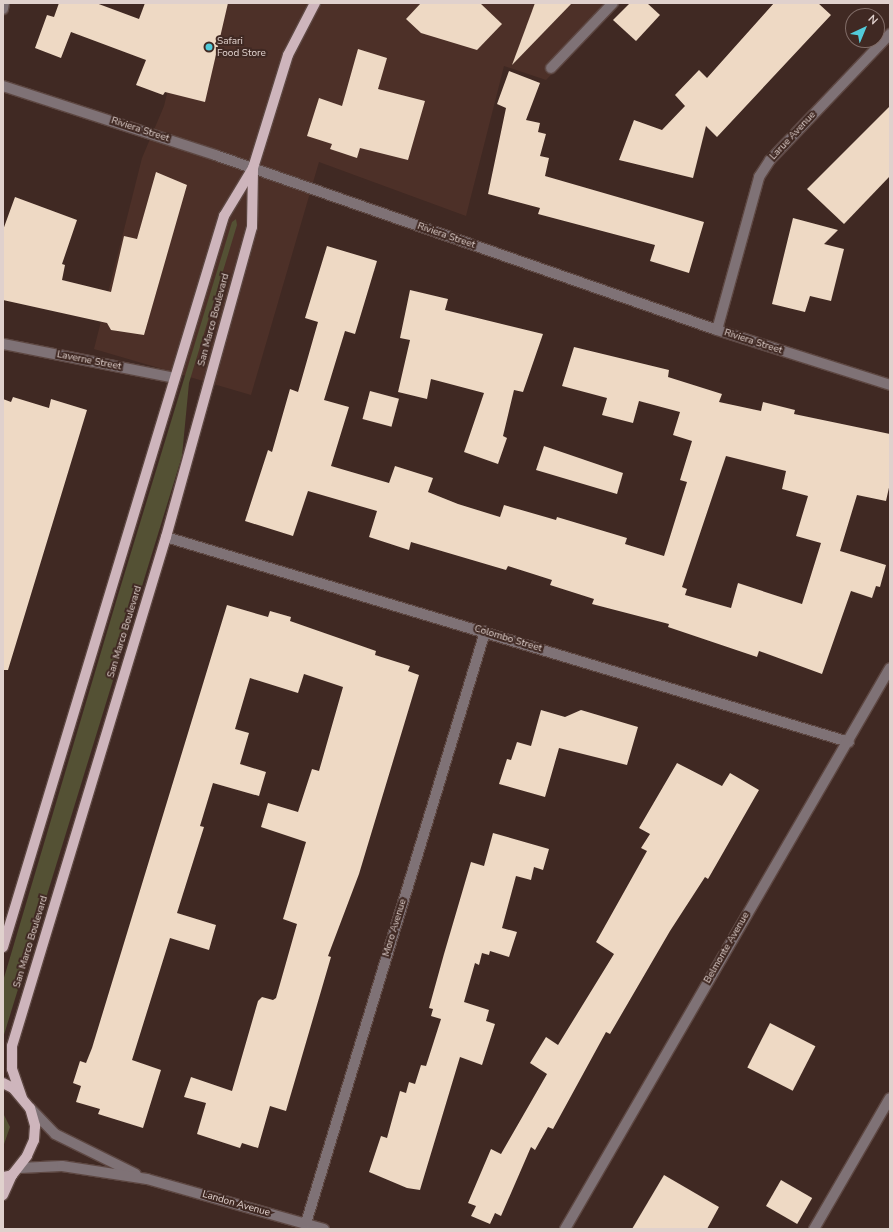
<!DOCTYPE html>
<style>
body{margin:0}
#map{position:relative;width:893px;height:1232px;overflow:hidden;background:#402923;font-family:"Nunito Sans",sans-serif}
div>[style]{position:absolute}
.built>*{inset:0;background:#4d3028}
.green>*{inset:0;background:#545134}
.building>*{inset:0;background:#eed9c4;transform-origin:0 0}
.roads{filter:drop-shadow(1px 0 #5d4742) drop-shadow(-1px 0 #5d4742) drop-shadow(0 1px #5d4742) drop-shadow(0 -1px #5d4742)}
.minor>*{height:10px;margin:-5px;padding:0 5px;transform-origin:5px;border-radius:5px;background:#7f7276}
.major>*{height:10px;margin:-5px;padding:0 5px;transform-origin:5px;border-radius:5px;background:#ceb5bc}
.dots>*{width:11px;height:11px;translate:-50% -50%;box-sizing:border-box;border:2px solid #402923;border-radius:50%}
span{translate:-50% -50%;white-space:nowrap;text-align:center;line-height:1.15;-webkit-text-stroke:4px #402923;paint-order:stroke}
.poi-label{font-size:10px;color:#e0d1cd}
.left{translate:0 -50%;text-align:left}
.street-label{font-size:10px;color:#e0d1cd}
.frame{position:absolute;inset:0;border:4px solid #e0d1cd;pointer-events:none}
.north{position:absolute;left:845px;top:8px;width:40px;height:40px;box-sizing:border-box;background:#402923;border:1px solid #806c67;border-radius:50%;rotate:44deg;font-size:11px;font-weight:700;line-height:16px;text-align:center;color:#e0d1cd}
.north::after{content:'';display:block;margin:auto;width:14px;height:18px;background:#52cbda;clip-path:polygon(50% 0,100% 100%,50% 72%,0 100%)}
</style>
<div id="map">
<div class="built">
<i style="clip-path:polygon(189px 3px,620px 3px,546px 80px,504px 66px,466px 216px,319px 162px,251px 395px,94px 349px,142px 158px,164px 106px)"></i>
</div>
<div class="green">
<i style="clip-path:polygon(236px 219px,237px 225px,189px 383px,182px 456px,3px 1038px,3px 981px,118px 595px,232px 222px)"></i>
<i style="clip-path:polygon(3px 1113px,10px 1127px,3px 1147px)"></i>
</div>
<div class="building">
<i style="clip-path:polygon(59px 3px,96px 3px,139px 19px,145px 3px,228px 3px,205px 102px,165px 92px,163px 95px,136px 85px,146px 60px,71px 32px,61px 58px,35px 48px,47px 15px,54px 17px)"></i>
<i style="clip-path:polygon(421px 3px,480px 3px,502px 24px,477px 50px,421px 33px,406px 19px)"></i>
<i style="clip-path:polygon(535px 3px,572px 3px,512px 65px)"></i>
<i style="clip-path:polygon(630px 3px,647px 3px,660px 15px,636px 41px,613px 20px)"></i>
<i style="clip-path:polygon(774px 3px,818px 3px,831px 15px,717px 137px,706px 126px,693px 178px,619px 160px,634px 120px,662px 130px,685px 106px,675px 95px,699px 70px,707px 78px)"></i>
<i style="clip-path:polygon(358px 49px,387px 58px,378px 89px,425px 101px,408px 160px,360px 148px,357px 158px,330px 149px,332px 144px,307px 136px,319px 98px,342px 106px)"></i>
<i style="clip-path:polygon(509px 71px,540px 83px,526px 120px,540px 123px,538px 132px,546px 134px,540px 156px,549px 158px,545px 176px,704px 222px,689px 273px,650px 261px,655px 245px,538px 214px,540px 208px,488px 194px,506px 108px,497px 104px)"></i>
<i style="clip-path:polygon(890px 106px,890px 176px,844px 224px,807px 189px)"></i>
<i style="clip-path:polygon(156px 172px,187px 185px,144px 335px,111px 330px,107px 323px,3px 300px,3px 230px,15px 197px,77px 220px,62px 264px,65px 265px,62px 280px,111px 292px,124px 236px,137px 239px)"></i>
<i style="clip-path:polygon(793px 218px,838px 230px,824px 244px,844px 249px,831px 301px,810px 296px,805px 312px,772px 304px)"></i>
<i style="clip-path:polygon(evenodd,327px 246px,377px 261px,355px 334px,345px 331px,324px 400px,349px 407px,331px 466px,389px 483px,395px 466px,433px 478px,428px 492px,458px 504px,500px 517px,504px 505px,556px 520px,557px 517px,627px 538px,625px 544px,664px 556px,687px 482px,680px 480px,692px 441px,673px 435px,680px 412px,639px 401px,633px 423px,602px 415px,607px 398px,562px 386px,574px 347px,669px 370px,668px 377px,722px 394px,719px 402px,761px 411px,763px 402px,795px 410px,794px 414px,890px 434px,890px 483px,886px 501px,857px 495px,840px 551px,886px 565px,880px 587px,876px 586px,872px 598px,851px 591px,822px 674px,759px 651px,757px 657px,668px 627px,669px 624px,592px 604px,594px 599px,550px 585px,552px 580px,508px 566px,506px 570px,411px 542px,409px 550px,369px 537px,377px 511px,308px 491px,293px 536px,245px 521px,268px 450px,272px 452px,290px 389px,298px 392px,318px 322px,305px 318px,327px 246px,726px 456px,786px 471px,782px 489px,808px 496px,796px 536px,821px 543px,802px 604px,738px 583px,731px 608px,685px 595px,687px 589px,682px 587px,726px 456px)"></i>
<i style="clip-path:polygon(410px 290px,448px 299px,445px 310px,543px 334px,523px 392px,514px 390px,503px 436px,507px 438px,498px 464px,464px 452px,484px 393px,431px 379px,427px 399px,398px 392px,410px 340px,400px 338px)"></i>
<i style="left:370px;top:391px;width:30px;height:29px;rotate:15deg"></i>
<i style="clip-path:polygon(13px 397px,49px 408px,51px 399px,87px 410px,8px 670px,3px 670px,3px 399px,11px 402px)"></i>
<i style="clip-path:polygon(544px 446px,623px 473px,617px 494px,536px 470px)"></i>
<i style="clip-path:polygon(227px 605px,268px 617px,270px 611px,291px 617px,290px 621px,376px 651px,375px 655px,410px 666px,408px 671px,419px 675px,359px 874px,328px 956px,331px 957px,286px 1111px,270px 1106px,258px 1148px,242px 1143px,240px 1148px,197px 1134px,206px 1103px,184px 1097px,191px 1077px,232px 1091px,258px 1001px,262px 997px,273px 1000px,276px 998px,297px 924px,283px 919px,306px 842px,261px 827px,268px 803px,298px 812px,312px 769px,319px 771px,343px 687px,304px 674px,298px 693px,250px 678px,235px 729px,249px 733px,240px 764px,266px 772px,259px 796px,213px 783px,200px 826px,204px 827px,177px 913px,216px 925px,209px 950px,170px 938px,132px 1060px,161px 1070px,143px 1128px,98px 1114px,100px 1109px,76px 1102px,81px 1086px,73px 1083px,80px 1061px,86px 1063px,92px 1048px)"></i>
<i style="clip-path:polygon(541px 710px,565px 717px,581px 710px,638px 727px,627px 765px,559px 748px,545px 797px,499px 784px,507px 759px,511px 760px,517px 742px,531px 746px)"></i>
<i style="clip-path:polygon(677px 763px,722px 786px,730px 773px,759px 790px,708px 879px,705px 877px,670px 931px,610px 1034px,606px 1032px,553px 1129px,548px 1127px,535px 1150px,531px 1147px,501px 1216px,495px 1213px,490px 1224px,471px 1216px,476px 1206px,468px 1203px,491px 1149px,501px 1154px,547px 1074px,530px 1063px,546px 1037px,558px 1045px,614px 954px,596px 942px,647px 851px,641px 848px,650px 834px,639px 828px)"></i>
<i style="clip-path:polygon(493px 833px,549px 849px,543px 870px,534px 867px,531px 880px,516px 876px,502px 928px,517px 932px,509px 957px,490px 951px,489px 955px,482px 953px,479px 965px,475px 963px,464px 1002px,489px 1010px,486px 1021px,495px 1024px,482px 1065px,460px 1057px,420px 1190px,407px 1188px,369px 1172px,381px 1136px,387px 1138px,400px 1091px,406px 1093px,409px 1082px,415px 1084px,421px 1065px,426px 1066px,441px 1019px,431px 1016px,433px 1009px,429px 1008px,444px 954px,471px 862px,484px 866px)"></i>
<i style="left:770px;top:1023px;width:51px;height:50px;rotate:27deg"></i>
<i style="clip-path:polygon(664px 1175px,719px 1207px,707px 1229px,632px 1229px)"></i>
<i style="left:781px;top:1180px;width:36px;height:30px;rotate:30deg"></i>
</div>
<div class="roads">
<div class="minor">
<i style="left:3px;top:9px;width:6px;rotate:-81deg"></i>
<i style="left:551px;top:68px;width:90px;rotate:-46.4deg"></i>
<i style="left:3px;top:86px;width:223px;rotate:18deg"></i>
<i style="left:215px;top:155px;width:532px;rotate:19.22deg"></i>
<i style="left:717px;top:330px;width:182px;rotate:17.6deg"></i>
<i style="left:717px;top:330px;width:159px;rotate:-74.6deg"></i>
<i style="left:759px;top:177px;width:20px;rotate:-57deg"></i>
<i style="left:770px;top:160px;width:174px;rotate:-46.4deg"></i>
<i style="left:3px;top:344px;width:175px;rotate:11.2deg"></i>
<i style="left:166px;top:537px;width:713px;rotate:16.71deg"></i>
<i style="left:30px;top:1108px;width:36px;rotate:46deg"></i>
<i style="left:55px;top:1134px;width:90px;rotate:26.3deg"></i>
<i style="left:19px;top:1168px;width:43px;rotate:-2.7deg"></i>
<i style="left:62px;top:1166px;width:86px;rotate:8.7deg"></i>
<i style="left:147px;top:1179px;width:184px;rotate:15.8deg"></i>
<i style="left:306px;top:1223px;width:618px;rotate:-73.15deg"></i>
<i style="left:565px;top:1229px;width:648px;rotate:-59.92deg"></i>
<i style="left:814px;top:1229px;width:151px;rotate:-59.9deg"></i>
</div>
<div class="major">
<i style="left:3px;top:947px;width:764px;rotate:-73.18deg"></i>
<i style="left:224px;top:216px;width:56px;rotate:-58.9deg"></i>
<i style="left:253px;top:168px;width:118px;rotate:-72.8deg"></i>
<i style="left:288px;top:55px;width:59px;rotate:-62.6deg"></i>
<i style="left:3px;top:1083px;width:11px;rotate:27deg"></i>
<i style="left:13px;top:1088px;width:26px;rotate:50deg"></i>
<i style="left:30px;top:1108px;width:19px;rotate:74deg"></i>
<i style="left:35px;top:1126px;width:14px;rotate:94deg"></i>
<i style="left:34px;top:1140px;width:17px;rotate:114deg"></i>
<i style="left:27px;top:1156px;width:24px;rotate:128deg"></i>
<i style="left:12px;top:1175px;width:9px;rotate:167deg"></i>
<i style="left:22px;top:1098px;width:31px;rotate:-109deg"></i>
<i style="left:12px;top:1069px;width:23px;rotate:-90deg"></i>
<i style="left:12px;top:1046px;width:532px;rotate:-73.17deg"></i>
<i style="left:166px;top:537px;width:322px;rotate:-74.5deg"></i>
<i style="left:252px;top:227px;width:59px;rotate:-89deg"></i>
<i style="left:3px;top:1195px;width:22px;rotate:-66deg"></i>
</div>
</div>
<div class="dots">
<i style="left:209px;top:47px;background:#52cbda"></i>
</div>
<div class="poi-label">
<span class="left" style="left:217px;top:47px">Safari<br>Food Store</span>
</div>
<div class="street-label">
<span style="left:140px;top:130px;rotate:18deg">Riviera Street</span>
<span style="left:793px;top:136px;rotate:-47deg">Larue Avenue</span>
<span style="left:446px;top:236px;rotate:19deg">Riviera Street</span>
<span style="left:214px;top:320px;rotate:-75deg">San Marco Boulevard</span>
<span style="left:753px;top:342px;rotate:18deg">Riviera Street</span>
<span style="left:89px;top:361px;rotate:11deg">Laverne Street</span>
<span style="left:125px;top:632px;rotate:-73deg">San Marco Boulevard</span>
<span style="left:508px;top:639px;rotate:17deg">Colombo Street</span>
<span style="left:395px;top:928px;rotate:-73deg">Moro Avenue</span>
<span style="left:31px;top:942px;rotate:-73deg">San Marco Boulevard</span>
<span style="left:727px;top:948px;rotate:-60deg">Belmonte Avenue</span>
<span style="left:236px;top:1204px;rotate:16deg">Landon Avenue</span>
</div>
<div class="frame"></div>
<div class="north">N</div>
</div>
